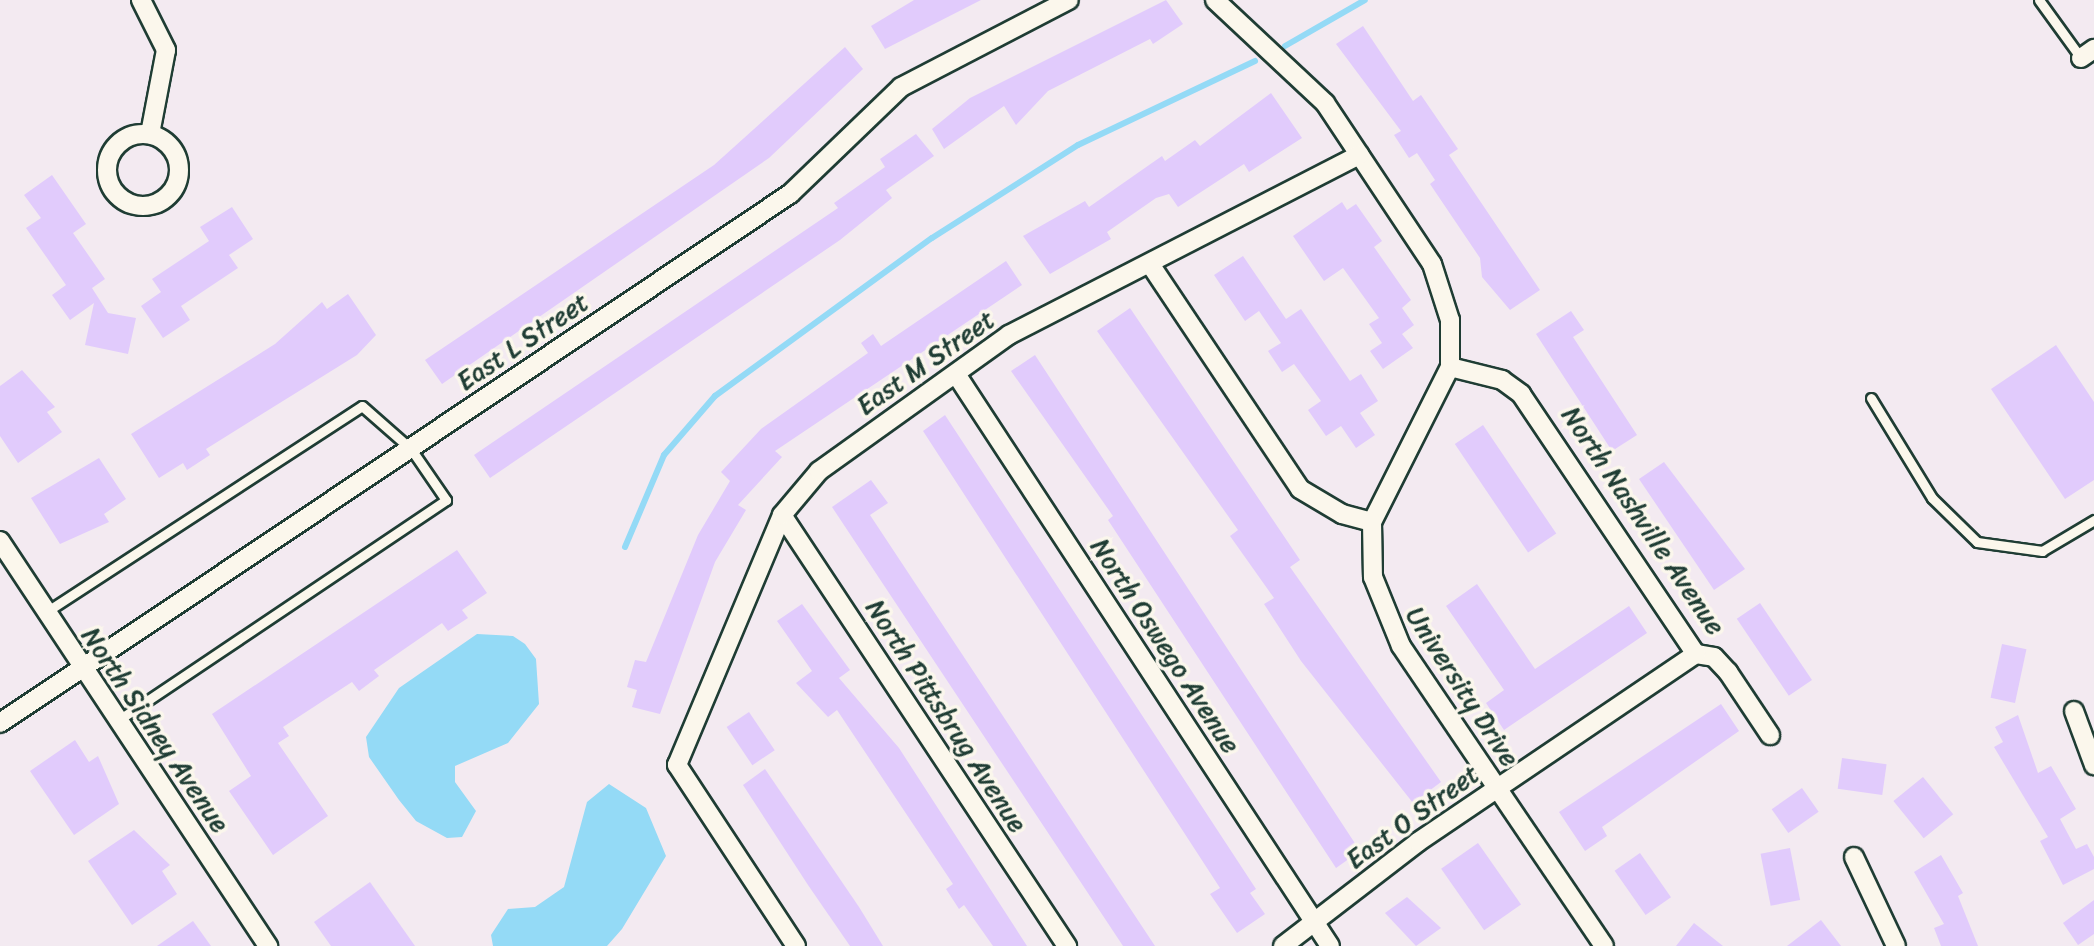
<!DOCTYPE html>
<style>
body{margin:0}
#map{position:relative;width:2094px;height:946px;overflow:hidden;background:#f3eaf1;font-family:Sriracha,sans-serif}
div>[style]{position:absolute}
.water>*{inset:0;background:#94daf6}
.stream>*{height:6px;margin:-3px;padding:0 3px;transform-origin:3px;border-radius:3px;background:#94daf6}
.building>*{inset:0;background:#e1cbfc;transform-origin:0 0}
.roads{filter:drop-shadow(2px 0 #1f3d34) drop-shadow(-2px 0 #1f3d34) drop-shadow(0 2px #1f3d34) drop-shadow(0 -2px #1f3d34)}
.service>*{height:9px;margin:-4.5px;padding:0 4.5px;transform-origin:4.5px;border-radius:4.5px;background:#fbf7ec}
.minor>*{height:18px;margin:-9px;padding:0 9px;transform-origin:9px;border-radius:9px;background:#fbf7ec}
.minor>.ring{margin:-9px;padding:0;box-sizing:content-box;background:none;border:18px solid #fbf7ec;border-radius:50%}
span{translate:-50% -50%;white-space:nowrap;text-align:center;line-height:1.15;-webkit-text-stroke:7px #fbf7ec;paint-order:stroke}
.street-label{font-size:26px;color:#1f3d34}
</style>
<div id="map">
<div class="water">
<i style="clip-path:polygon(477px 634px,513px 636px,525px 644px,536px 659px,539px 704px,508px 743px,455px 766px,455px 782px,476px 811px,462px 837px,447px 838px,416px 821px,399px 800px,369px 757px,366px 737px,399px 688px)"></i>
<i style="clip-path:polygon(609px 784px,646px 808px,666px 856px,622px 929px,607px 946px,493px 946px,491px 935px,508px 909px,535px 907px,564px 887px,587px 802px)"></i>
</div>
<div class="stream">
<i style="left:1285px;top:46px;width:92px;rotate:-29.9deg"></i>
<i style="left:625px;top:547px;width:100px;rotate:-67deg"></i>
<i style="left:664px;top:455px;width:78px;rotate:-49.2deg"></i>
<i style="left:715px;top:396px;width:268px;rotate:-36.1deg"></i>
<i style="left:932px;top:238px;width:173px;rotate:-32.5deg"></i>
<i style="left:1078px;top:145px;width:196px;rotate:-25.4deg"></i>
</div>
<div class="building">
<i style="clip-path:polygon(914px 0,981px 0,885px 49px,871px 26px)"></i>
<i style="clip-path:polygon(1166px 0,1183px 24px,1153px 44px,1150px 39px,1048px 91px,1016px 125px,1004px 106px,944px 149px,932px 129px,970px 98px)"></i>
<i style="clip-path:polygon(1363px 26px,1413px 101px,1421px 95px,1458px 149px,1449px 155px,1540px 290px,1510px 310px,1482px 277px,1480px 258px,1430px 184px,1435px 180px,1417px 153px,1409px 158px,1394px 135px,1401px 131px,1336px 44px)"></i>
<i style="clip-path:polygon(845px 47px,863px 69px,769px 158px,442px 384px,425px 360px,714px 165px)"></i>
<i style="clip-path:polygon(1271px 93px,1302px 138px,1249px 172px,1244px 164px,1178px 207px,1169px 194px,1156px 198px,1107px 232px,1111px 239px,1050px 274px,1023px 236px,1085px 201px,1089px 207px,1162px 156px,1165px 161px,1195px 140px,1200px 146px)"></i>
<i style="clip-path:polygon(916px 134px,934px 156px,886px 190px,892px 198px,840px 240px,490px 478px,474px 455px,838px 208px,834px 203px,885px 167px,880px 159px)"></i>
<i style="clip-path:polygon(52px 175px,86px 224px,73px 233px,105px 279px,92px 288px,108px 313px,136px 318px,128px 354px,85px 345px,94px 303px,70px 320px,52px 295px,66px 285px,26px 228px,41px 218px,24px 195px)"></i>
<i style="clip-path:polygon(1342px 202px,1347px 210px,1356px 204px,1382px 241px,1374px 247px,1411px 300px,1402px 308px,1414px 325px,1402px 334px,1413px 348px,1383px 369px,1370px 351px,1382px 343px,1369px 324px,1379px 318px,1343px 268px,1324px 281px,1293px 236px)"></i>
<i style="clip-path:polygon(232px 207px,253px 239px,229px 255px,238px 268px,181px 306px,190px 320px,163px 338px,141px 306px,161px 292px,152px 279px,209px 241px,200px 227px)"></i>
<i style="clip-path:polygon(1243px 256px,1286px 319px,1301px 309px,1350px 381px,1361px 374px,1378px 401px,1360px 413px,1375px 435px,1356px 448px,1341px 426px,1326px 436px,1308px 410px,1321px 401px,1294px 364px,1282px 372px,1268px 351px,1281px 343px,1259px 311px,1245px 321px,1214px 275px)"></i>
<i style="clip-path:polygon(1006px 261px,1022px 285px,775px 451px,782px 457px,738px 505px,746px 510px,715px 562px,660px 714px,632px 707px,637px 690px,627px 687px,635px 660px,646px 662px,698px 535px,730px 481px,721px 472px,761px 429px,868px 353px,861px 343px,873px 334px,881px 346px)"></i>
<i style="clip-path:polygon(348px 294px,376px 335px,357px 355px,206px 449px,210px 455px,187px 470px,183px 463px,159px 478px,131px 434px,275px 344px,322px 302px,327px 309px)"></i>
<i style="clip-path:polygon(1130px 308px,1300px 560px,1290px 567px,1441px 782px,1413px 803px,1301px 661px,1264px 604px,1274px 598px,1230px 536px,1238px 530px,1097px 331px)"></i>
<i style="clip-path:polygon(1571px 311px,1584px 330px,1573px 337px,1637px 435px,1612px 451px,1536px 334px)"></i>
<i style="clip-path:polygon(2056px 345px,2094px 402px,2094px 480px,2065px 499px,1991px 389px)"></i>
<i style="clip-path:polygon(1035px 355px,1360px 851px,1336px 868px,1108px 520px,1113px 516px,1011px 371px)"></i>
<i style="clip-path:polygon(22px 370px,55px 407px,47px 412px,62px 432px,18px 463px,0 436px,0 386px)"></i>
<i style="clip-path:polygon(945px 415px,1256px 889px,1250px 893px,1265px 914px,1237px 933px,1210px 894px,1220px 888px,923px 431px)"></i>
<i style="left:1483px;top:425px;width:131px;height:34px;rotate:56deg"></i>
<i style="clip-path:polygon(99px 458px,126px 499px,104px 514px,109px 522px,60px 544px,31px 498px)"></i>
<i style="clip-path:polygon(1664px 462px,1745px 569px,1714px 590px,1639px 479px)"></i>
<i style="clip-path:polygon(871px 480px,888px 503px,870px 515px,1155px 946px,1123px 946px,832px 507px)"></i>
<i style="clip-path:polygon(457px 550px,487px 593px,462px 610px,468px 618px,448px 631px,442px 623px,374px 670px,379px 676px,359px 691px,352px 682px,283px 727px,289px 736px,278px 743px,328px 816px,273px 855px,229px 791px,251px 776px,212px 714px)"></i>
<i style="clip-path:polygon(1477px 584px,1535px 669px,1629px 606px,1647px 633px,1504px 730px,1486px 703px,1504px 690px,1446px 606px)"></i>
<i style="left:1760px;top:603px;width:93px;height:28px;rotate:56deg"></i>
<i style="clip-path:polygon(802px 604px,850px 670px,839px 678px,899px 748px,1027px 946px,993px 946px,964px 905px,959px 909px,946px 889px,953px 884px,837px 710px,828px 717px,796px 683px,812px 671px,777px 621px)"></i>
<i style="left:2002px;top:644px;width:25px;height:55px;rotate:12deg"></i>
<i style="clip-path:polygon(1721px 704px,1739px 731px,1602px 827px,1607px 836px,1585px 851px,1559px 812px)"></i>
<i style="left:749px;top:712px;width:46px;height:27px;rotate:56deg"></i>
<i style="clip-path:polygon(2018px 715px,2038px 773px,2051px 766px,2076px 809px,2060px 819px,2076px 849px,2087px 844px,2094px 857px,2094px 869px,2063px 885px,2040px 841px,2048px 837px,1994px 747px,2003px 742px,1995px 727px)"></i>
<i style="clip-path:polygon(75px 740px,89px 762px,98px 756px,119px 804px,74px 835px,30px 771px)"></i>
<i style="left:1842px;top:758px;width:45px;height:31px;rotate:8deg"></i>
<i style="clip-path:polygon(765px 769px,859px 907px,883px 946px,850px 946px,808px 885px,743px 785px)"></i>
<i style="left:1923px;top:777px;width:48px;height:38px;rotate:51deg"></i>
<i style="left:1802px;top:788px;width:29px;height:37px;rotate:55deg"></i>
<i style="clip-path:polygon(134px 830px,170px 865px,162px 871px,177px 894px,132px 925px,88px 861px)"></i>
<i style="left:1478px;top:843px;width:75px;height:45px;rotate:55deg"></i>
<i style="left:1790px;top:848px;width:53px;height:30px;rotate:79deg"></i>
<i style="left:1640px;top:853px;width:54px;height:31px;rotate:55deg"></i>
<i style="clip-path:polygon(1941px 855px,1963px 893px,1958px 896px,1978px 946px,1941px 946px,1934px 928px,1944px 924px,1914px 872px)"></i>
<i style="clip-path:polygon(370px 882px,415px 946px,331px 946px,314px 922px)"></i>
<i style="clip-path:polygon(1407px 897px,1441px 928px,1416px 946px,1385px 913px)"></i>
<i style="clip-path:polygon(2094px 900px,2094px 934px,2078px 945px,2063px 923px)"></i>
<i style="clip-path:polygon(1821px 920px,1841px 946px,1787px 946px)"></i>
<i style="clip-path:polygon(193px 921px,211px 946px,157px 946px)"></i>
<i style="clip-path:polygon(1694px 923px,1723px 946px,1676px 946px)"></i>
</div>
<div class="roads">
<div class="service">
<i style="left:2039px;top:0;width:72px;rotate:54.1deg"></i>
<i style="left:1871px;top:398px;width:117px;rotate:58.6deg"></i>
<i style="left:1932px;top:498px;width:63px;rotate:44.4deg"></i>
<i style="left:1977px;top:542px;width:66px;rotate:7.9deg"></i>
<i style="left:2042px;top:551px;width:61px;rotate:-30.8deg"></i>
<i style="left:46px;top:612px;width:377px;rotate:-33.1deg"></i>
<i style="left:362px;top:406px;width:65px;rotate:41.3deg"></i>
<i style="left:411px;top:449px;width:62px;rotate:55.5deg"></i>
<i style="left:446px;top:500px;width:395px;rotate:146.1deg"></i>
</div>
<div class="minor">
<i style="left:141px;top:0;width:56px;rotate:63.4deg"></i>
<i style="left:166px;top:50px;width:86px;rotate:100.8deg"></i>
<i style="left:1215px;top:0;width:151px;rotate:43.1deg"></i>
<i style="left:1325px;top:103px;width:193px;rotate:56.4deg"></i>
<i style="left:1432px;top:264px;width:59px;rotate:72.2deg"></i>
<i style="left:1450px;top:320px;width:47px;rotate:90deg"></i>
<i style="left:1450px;top:367px;width:174px;rotate:116.7deg"></i>
<i style="left:1372px;top:522px;width:55px;rotate:89deg"></i>
<i style="left:1373px;top:577px;width:74px;rotate:67.9deg"></i>
<i style="left:1401px;top:646px;width:362px;rotate:55.9deg"></i>
<i style="left:2081px;top:58px;width:16px;rotate:-35deg"></i>
<i class="ring" style="left:107px;top:134px;width:54px;height:54px"></i>
<i style="left:1150px;top:264px;width:270px;rotate:56.3deg"></i>
<i style="left:1300px;top:489px;width:49px;rotate:30.8deg"></i>
<i style="left:1342px;top:514px;width:31px;rotate:15deg"></i>
<i style="left:1450px;top:367px;width:54px;rotate:14deg"></i>
<i style="left:1502px;top:380px;width:24px;rotate:36deg"></i>
<i style="left:1521px;top:394px;width:313px;rotate:56.1deg"></i>
<i style="left:1696px;top:654px;width:18px;rotate:9deg"></i>
<i style="left:1714px;top:657px;width:21px;rotate:47deg"></i>
<i style="left:1728px;top:672px;width:76px;rotate:56.3deg"></i>
<i style="left:956px;top:374px;width:683px;rotate:56.82deg"></i>
<i style="left:782px;top:515px;width:517px;rotate:56.53deg"></i>
<i style="left:0;top:541px;width:486px;rotate:56.5deg"></i>
<i style="left:2074px;top:711px;width:58px;rotate:69.7deg"></i>
<i style="left:0;top:723px;width:951px;rotate:-33.81deg"></i>
<i style="left:790px;top:194px;width:154px;rotate:-43.9deg"></i>
<i style="left:901px;top:87px;width:189px;rotate:-27.4deg"></i>
<i style="left:1854px;top:857px;width:98px;rotate:64.7deg"></i>
<i style="left:796px;top:946px;width:217px;rotate:-123.3deg"></i>
<i style="left:677px;top:765px;width:271px;rotate:-67.2deg"></i>
<i style="left:782px;top:515px;width:57px;rotate:-49.9deg"></i>
<i style="left:819px;top:471px;width:234px;rotate:-35.6deg"></i>
<i style="left:1009px;top:335px;width:394px;rotate:-27.2deg"></i>
<i style="left:1283px;top:946px;width:170px;rotate:-37.6deg"></i>
<i style="left:1418px;top:842px;width:336px;rotate:-34.1deg"></i>
</div>
</div>
<div class="street-label">
<span style="left:523px;top:342px;rotate:-34deg">East L Street</span>
<span style="left:926px;top:363px;rotate:-35deg">East M Street</span>
<span style="left:1643px;top:521px;rotate:56deg">North Nashville Avenue</span>
<span style="left:1165px;top:646px;rotate:57deg">North Oswego Avenue</span>
<span style="left:1462px;top:687px;rotate:57deg">University Drive</span>
<span style="left:946px;top:716px;rotate:57deg">North Pittsbrug Avenue</span>
<span style="left:155px;top:730px;rotate:56deg">North Sidney Avenue</span>
<span style="left:1413px;top:817px;rotate:-36deg">East O Street</span>
</div>
</div>
